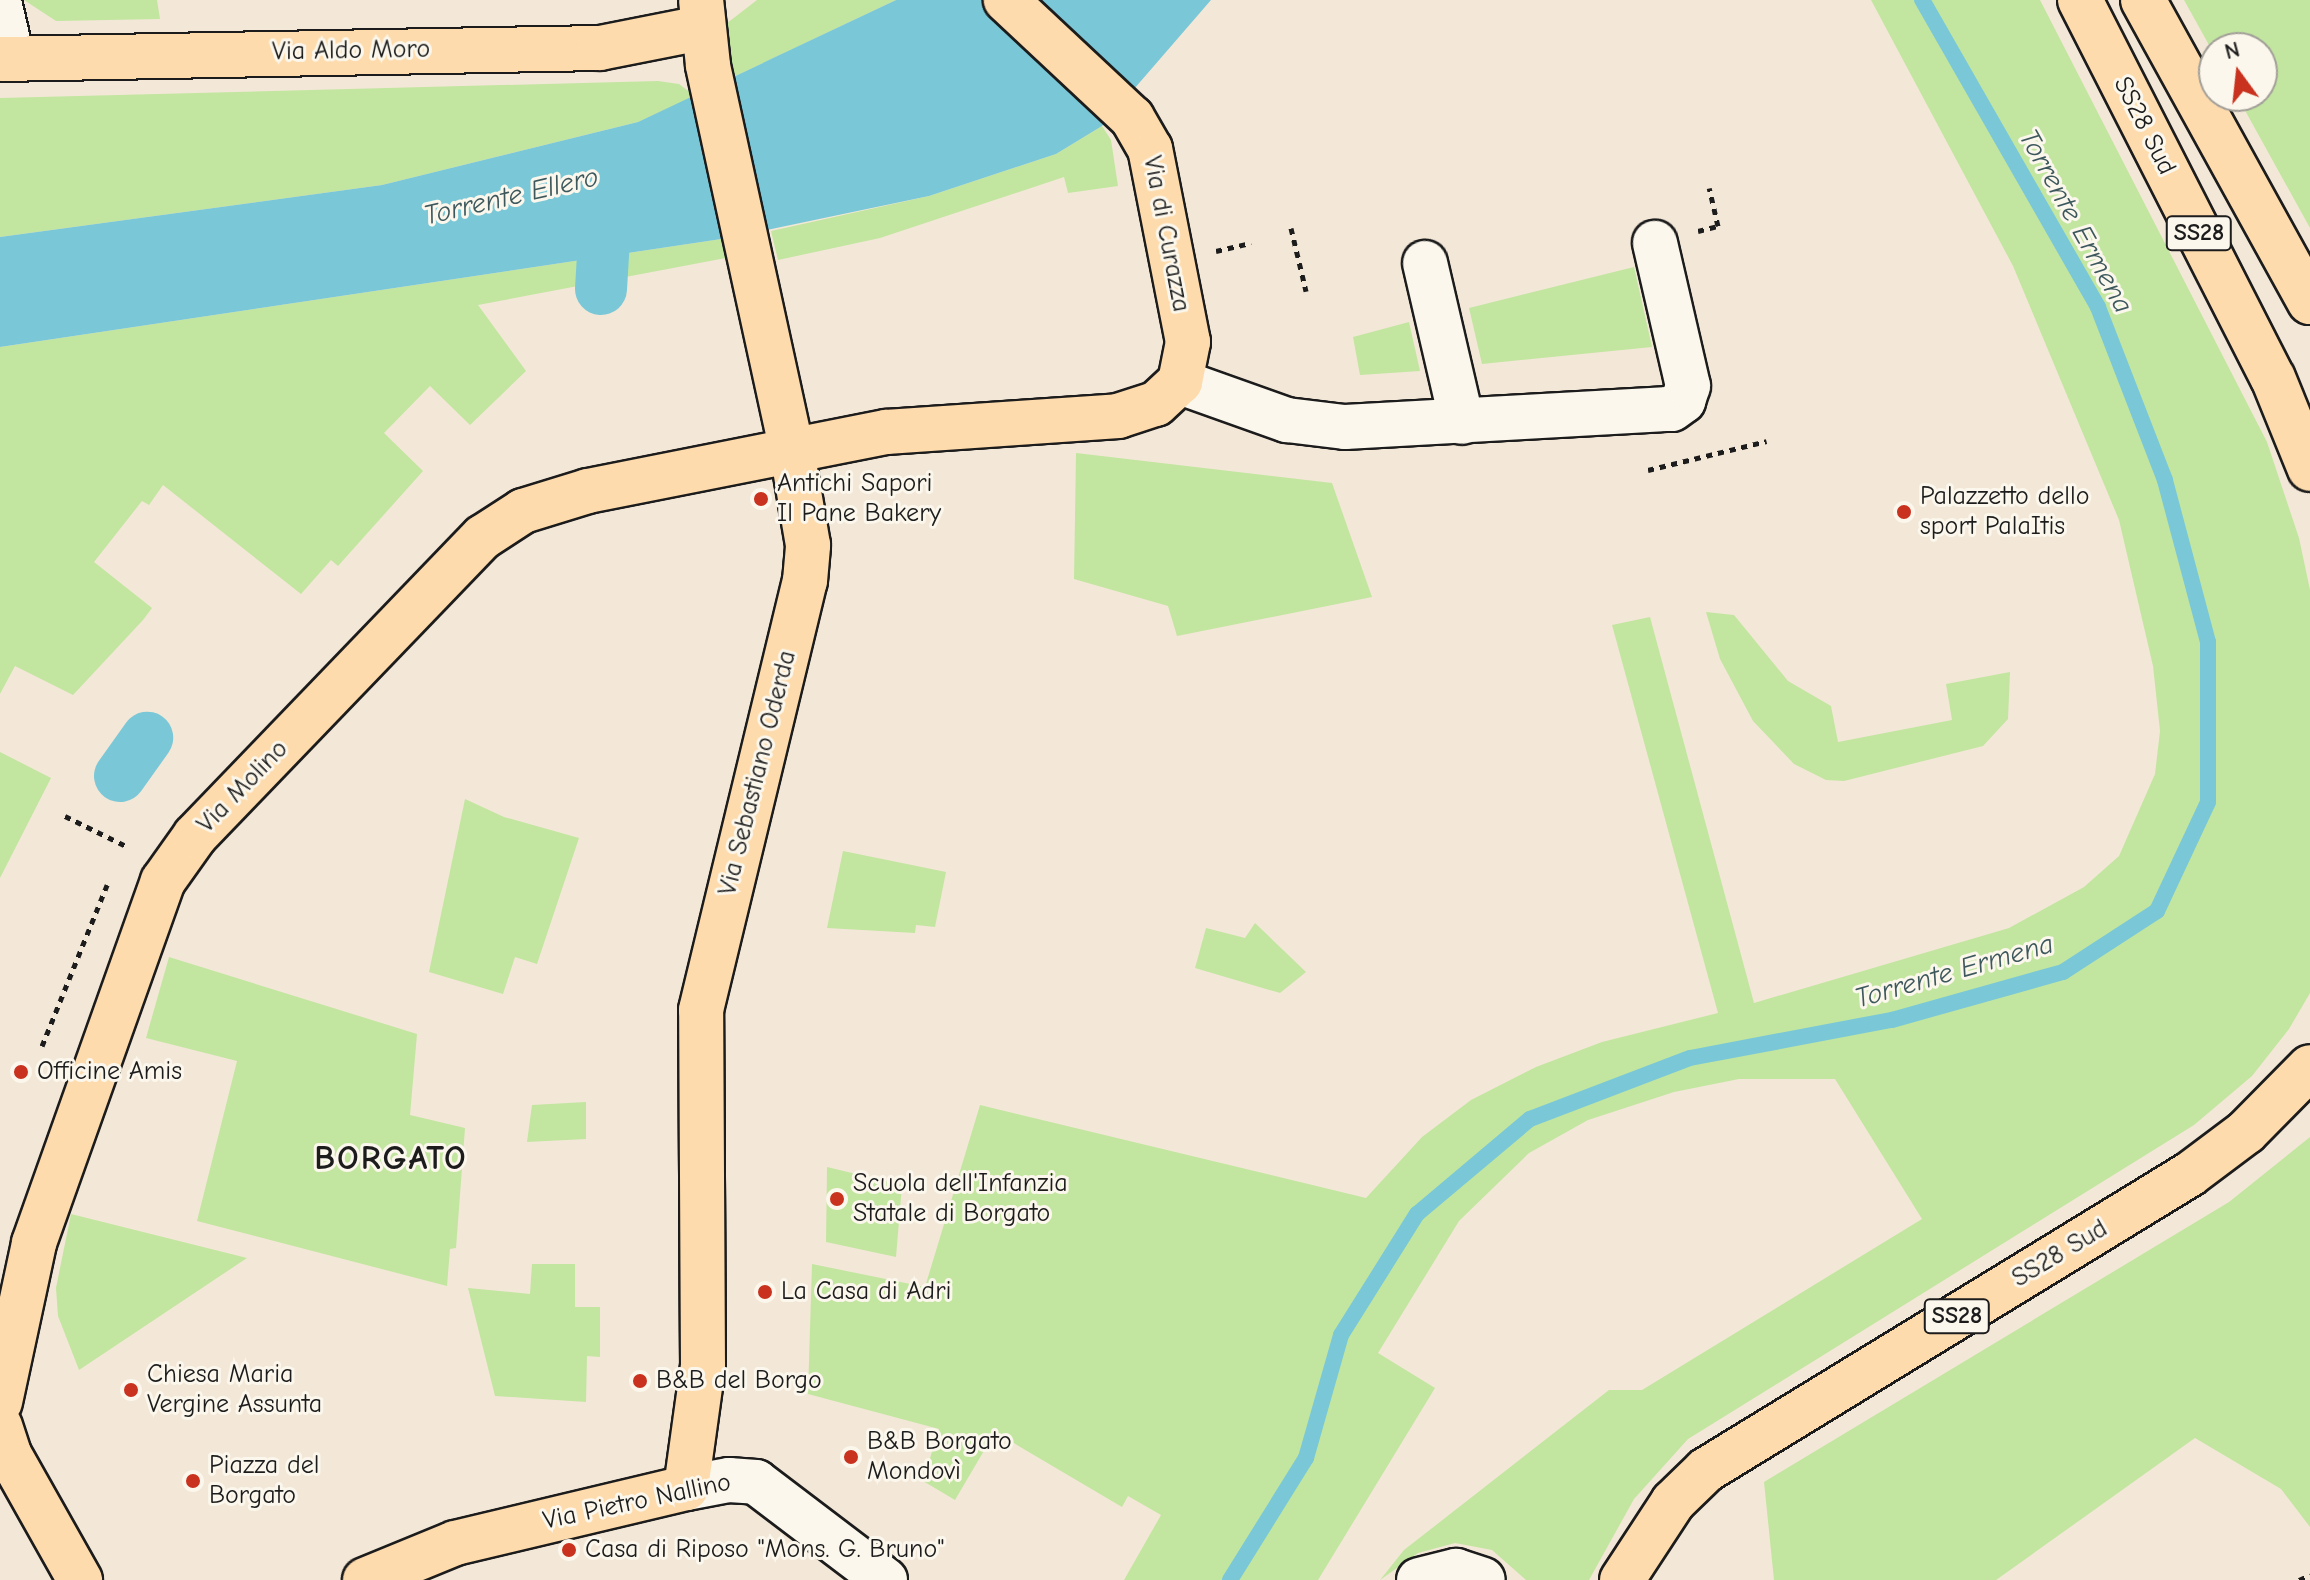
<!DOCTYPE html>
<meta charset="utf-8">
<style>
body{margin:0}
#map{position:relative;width:2310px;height:1580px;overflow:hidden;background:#f3e7d7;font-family:"Comic Neue",sans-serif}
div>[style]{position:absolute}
.green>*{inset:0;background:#c2e6a0}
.water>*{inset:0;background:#7ac8d7}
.stream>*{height:16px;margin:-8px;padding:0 8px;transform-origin:8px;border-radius:8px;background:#7ac8d7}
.canal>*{height:52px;margin:-26px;padding:0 26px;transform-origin:26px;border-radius:26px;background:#7ac8d7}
.path>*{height:5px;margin-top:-2.5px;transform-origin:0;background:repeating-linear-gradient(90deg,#1c1c1c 0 6px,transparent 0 12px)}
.roads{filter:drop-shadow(2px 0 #1c1c1c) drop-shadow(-2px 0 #1c1c1c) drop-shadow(0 2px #1c1c1c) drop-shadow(0 -2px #1c1c1c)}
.minor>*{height:44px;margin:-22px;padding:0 22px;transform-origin:22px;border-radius:22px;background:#fbf7ec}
.major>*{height:44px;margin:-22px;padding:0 22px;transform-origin:22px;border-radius:22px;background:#fedbac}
.dots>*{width:22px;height:22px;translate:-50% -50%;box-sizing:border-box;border:4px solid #fbf7ec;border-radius:50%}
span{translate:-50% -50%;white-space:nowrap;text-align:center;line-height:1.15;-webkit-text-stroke:6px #fbf7ec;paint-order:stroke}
.shield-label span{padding:2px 6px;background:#fbf7ec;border:2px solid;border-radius:6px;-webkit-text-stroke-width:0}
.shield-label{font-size:24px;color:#1c1c1c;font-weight:700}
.street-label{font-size:26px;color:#1c1c1c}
.poi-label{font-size:26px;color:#1c1c1c}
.left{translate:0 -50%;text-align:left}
.water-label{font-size:28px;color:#3d585d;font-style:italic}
.district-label{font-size:34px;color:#1c1c1c;font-weight:700;letter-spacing:2px}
.north{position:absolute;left:2198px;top:32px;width:80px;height:80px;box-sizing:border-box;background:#fbf7ec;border:2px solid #a29f99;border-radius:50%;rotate:345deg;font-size:22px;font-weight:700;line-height:32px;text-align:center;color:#1c1c1c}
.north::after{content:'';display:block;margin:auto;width:28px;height:36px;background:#c8321e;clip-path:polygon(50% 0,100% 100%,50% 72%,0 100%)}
</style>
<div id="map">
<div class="green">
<i style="clip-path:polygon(24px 0,157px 0,160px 19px,56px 21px)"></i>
<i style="clip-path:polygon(757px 0,896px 0,727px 80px,722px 27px)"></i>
<i style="clip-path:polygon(1871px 0,2040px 0,2267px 442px,2299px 538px,2310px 590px,2310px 993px,2289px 1029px,2252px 1076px,2194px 1125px,1688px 1439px,1634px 1499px,1589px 1580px,1526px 1580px,1492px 1550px,1455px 1543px,1418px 1553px,1380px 1580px,1404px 1550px,1609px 1390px,1642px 1390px,1922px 1219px,1835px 1079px,1739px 1079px,1674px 1092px,1588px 1120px,1529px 1153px,1459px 1221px,1378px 1353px,1435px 1388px,1318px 1580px,1124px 1580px,1161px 1515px,1128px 1496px,1122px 1507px,995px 1432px,955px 1500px,923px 1481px,939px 1429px,808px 1394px,812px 1264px,925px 1287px,980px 1105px,1366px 1198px,1422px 1137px,1471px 1100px,1536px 1067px,1602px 1042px,1718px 1013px,1612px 625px,1650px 617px,1754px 1003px,2009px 928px,2084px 887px,2119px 856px,2155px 774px,2160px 731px,2153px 666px,2119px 520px,2013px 266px)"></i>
<i style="clip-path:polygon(2184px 0,2310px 0,2310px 228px,2237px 96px,2262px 96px,2262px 48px,2214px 48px,2214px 54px)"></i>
<i style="clip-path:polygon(658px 81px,679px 84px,695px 96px,638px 122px,382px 185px,0 237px,0 98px)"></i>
<i style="clip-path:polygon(1102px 126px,1111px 140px,1118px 186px,1068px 193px,1064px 177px,880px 238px,778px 260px,771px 231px,929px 196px,1056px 154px)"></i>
<i style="clip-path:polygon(728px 238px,731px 257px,478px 305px,526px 371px,470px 425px,430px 386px,384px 433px,423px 471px,338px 566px,331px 560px,301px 594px,163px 485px,149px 505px,142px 501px,94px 562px,152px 608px,143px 620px,73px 695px,15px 666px,0 694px,0 347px)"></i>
<i style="clip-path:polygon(1634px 267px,1652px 347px,1482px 364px,1469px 308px)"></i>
<i style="clip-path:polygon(1409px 322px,1420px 371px,1360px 375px,1353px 337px)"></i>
<i style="clip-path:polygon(1076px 453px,1332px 483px,1372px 597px,1177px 636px,1168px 606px,1074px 579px)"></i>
<i style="clip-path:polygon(1706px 612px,1734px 615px,1788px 681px,1831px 706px,1838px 742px,1952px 720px,1946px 684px,2010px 672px,2008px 719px,1983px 746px,1844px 781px,1826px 780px,1794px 764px,1753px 721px,1720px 659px)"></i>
<i style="clip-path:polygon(0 752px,51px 778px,0 878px)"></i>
<i style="clip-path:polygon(465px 799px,504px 817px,579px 838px,537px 964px,515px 957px,503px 994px,429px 972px)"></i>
<i style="clip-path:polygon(843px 851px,946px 872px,935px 927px,916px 925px,915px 933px,827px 928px)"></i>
<i style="clip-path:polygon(1255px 923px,1306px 972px,1280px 993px,1195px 968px,1206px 928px,1245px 938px)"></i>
<i style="clip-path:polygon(169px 957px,417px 1034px,410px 1115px,465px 1128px,456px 1248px,450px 1249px,447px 1286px,197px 1221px,237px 1061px,146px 1038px)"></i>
<i style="clip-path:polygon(586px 1102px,586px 1139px,527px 1142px,532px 1105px)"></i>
<i style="clip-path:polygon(2310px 1137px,2310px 1527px,2281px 1489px,2195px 1438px,1996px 1580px,1774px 1580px,1764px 1482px,2229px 1202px)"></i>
<i style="clip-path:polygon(827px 1167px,902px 1185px,896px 1257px,826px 1242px)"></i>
<i style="clip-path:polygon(71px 1214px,247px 1258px,79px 1370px,58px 1316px,56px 1288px)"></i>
<i style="clip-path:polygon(532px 1264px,575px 1264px,575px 1307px,600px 1307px,600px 1357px,587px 1356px,586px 1402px,495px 1396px,468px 1288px,530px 1294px)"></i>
</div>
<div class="water">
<i style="clip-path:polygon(896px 0,1211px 0,1102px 126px,1056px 154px,929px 196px,728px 238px,0 347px,0 237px,382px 185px,638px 122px)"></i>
</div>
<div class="stream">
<i style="left:1230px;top:1580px;width:144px;rotate:-58.1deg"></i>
<i style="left:1306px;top:1458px;width:128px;rotate:-74.1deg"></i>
<i style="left:1341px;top:1335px;width:143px;rotate:-57.9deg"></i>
<i style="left:1417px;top:1214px;width:148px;rotate:-40.1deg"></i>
<i style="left:1530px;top:1119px;width:171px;rotate:-20.9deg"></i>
<i style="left:1690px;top:1058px;width:206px;rotate:-10.7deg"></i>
<i style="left:1892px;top:1020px;width:178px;rotate:-15.7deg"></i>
<i style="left:2063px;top:972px;width:112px;rotate:-33deg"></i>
<i style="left:2157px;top:911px;width:120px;rotate:-64.9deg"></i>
<i style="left:2208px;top:802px;width:160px;rotate:-90deg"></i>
<i style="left:2208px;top:642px;width:168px;rotate:-104.9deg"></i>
<i style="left:2165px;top:480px;width:186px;rotate:-111.2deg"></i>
<i style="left:2098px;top:307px;width:354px;rotate:-119.8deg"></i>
</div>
<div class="canal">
<i style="left:601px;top:289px;width:100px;rotate:-86.6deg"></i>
<i style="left:120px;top:776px;width:47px;rotate:-54.6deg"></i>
</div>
<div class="path">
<i style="left:1291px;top:228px;width:65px;rotate:76.6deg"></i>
<i style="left:1698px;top:231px;width:21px;rotate:-14deg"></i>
<i style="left:1718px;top:226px;width:39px;rotate:-103deg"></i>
<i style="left:1216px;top:251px;width:36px;rotate:-13deg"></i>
<i style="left:1648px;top:470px;width:122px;rotate:-13.7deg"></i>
<i style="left:65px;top:816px;width:68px;rotate:26.2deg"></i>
<i style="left:42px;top:1046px;width:174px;rotate:-68deg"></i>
<i style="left:2299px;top:1580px;width:12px;rotate:-24deg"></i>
</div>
<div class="roads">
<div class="minor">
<i style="left:0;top:6px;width:53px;rotate:77deg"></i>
<i style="left:1425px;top:263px;width:163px;rotate:76.9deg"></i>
<i style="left:1180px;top:382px;width:114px;rotate:19.6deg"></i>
<i style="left:1287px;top:420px;width:58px;rotate:6.9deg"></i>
<i style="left:1345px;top:427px;width:327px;rotate:-3.2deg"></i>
<i style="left:1672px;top:409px;width:14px;rotate:-36deg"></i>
<i style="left:1683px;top:401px;width:16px;rotate:-72deg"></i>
<i style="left:1688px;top:386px;width:147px;rotate:-103deg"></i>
<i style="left:686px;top:1488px;width:44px;rotate:-10.5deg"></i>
<i style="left:729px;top:1480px;width:27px;rotate:4deg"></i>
<i style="left:756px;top:1482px;width:162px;rotate:37.2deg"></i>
<i style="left:1419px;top:1580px;width:38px;rotate:-14deg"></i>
<i style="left:1456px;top:1571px;width:28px;rotate:18deg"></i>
</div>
<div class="major">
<i style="left:2080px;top:0;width:424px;rotate:63deg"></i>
<i style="left:2273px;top:378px;width:98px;rotate:67.9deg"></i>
<i style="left:2143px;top:0;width:345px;rotate:61.1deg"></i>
<i style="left:0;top:59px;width:600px;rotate:-1.05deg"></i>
<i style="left:600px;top:48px;width:103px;rotate:-11.2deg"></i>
<i style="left:0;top:1402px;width:163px;rotate:-77.9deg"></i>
<i style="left:34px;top:1243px;width:384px;rotate:-70.4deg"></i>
<i style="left:163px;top:881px;width:55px;rotate:-54.6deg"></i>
<i style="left:195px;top:836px;width:415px;rotate:-46.1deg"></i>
<i style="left:483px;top:537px;width:48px;rotate:-33deg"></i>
<i style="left:523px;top:511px;width:68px;rotate:-17.1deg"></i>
<i style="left:588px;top:491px;width:304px;rotate:-11.2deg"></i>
<i style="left:886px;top:432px;width:233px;rotate:-3.9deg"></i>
<i style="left:1118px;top:416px;width:40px;rotate:-18deg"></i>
<i style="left:1156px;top:404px;width:33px;rotate:-43deg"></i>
<i style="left:1180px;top:382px;width:41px;rotate:-78.7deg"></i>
<i style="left:1188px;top:342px;width:197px;rotate:-101.1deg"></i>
<i style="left:1150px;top:149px;width:36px;rotate:-120deg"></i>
<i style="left:1132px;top:118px;width:173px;rotate:-136.9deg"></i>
<i style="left:0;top:1426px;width:29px;rotate:72deg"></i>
<i style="left:9px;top:1454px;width:145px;rotate:60.6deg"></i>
<i style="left:365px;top:1580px;width:97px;rotate:-22.3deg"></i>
<i style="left:455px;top:1543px;width:237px;rotate:-13.4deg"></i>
<i style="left:686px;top:1488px;width:123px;rotate:-82.1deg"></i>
<i style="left:703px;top:1366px;width:356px;rotate:-90.3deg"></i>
<i style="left:701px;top:1010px;width:441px;rotate:-76.4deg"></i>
<i style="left:805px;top:581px;width:36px;rotate:-85deg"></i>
<i style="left:808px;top:545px;width:95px;rotate:-99.7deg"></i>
<i style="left:792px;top:451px;width:395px;rotate:-102.3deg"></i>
<i style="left:708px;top:65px;width:65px;rotate:-96.1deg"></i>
<i style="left:1622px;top:1580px;width:93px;rotate:-56.8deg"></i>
<i style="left:1673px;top:1502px;width:46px;rotate:-44.1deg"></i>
<i style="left:1706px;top:1470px;width:567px;rotate:-31.45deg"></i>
<i style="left:2190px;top:1174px;width:70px;rotate:-36.9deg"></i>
<i style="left:2246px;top:1132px;width:91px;rotate:-45.4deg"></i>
</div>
</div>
<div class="dots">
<i style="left:761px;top:499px;background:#c8321e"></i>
<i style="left:1904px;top:512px;background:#c8321e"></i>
<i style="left:21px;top:1072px;background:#c8321e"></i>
<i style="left:837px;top:1199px;background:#c8321e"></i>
<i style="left:765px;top:1292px;background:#c8321e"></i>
<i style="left:640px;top:1381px;background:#c8321e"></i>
<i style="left:131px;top:1390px;background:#c8321e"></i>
<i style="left:851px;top:1457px;background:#c8321e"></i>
<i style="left:193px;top:1481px;background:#c8321e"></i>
<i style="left:569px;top:1550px;background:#c8321e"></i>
</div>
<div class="shield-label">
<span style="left:2199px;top:233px">SS28</span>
<span style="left:1957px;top:1316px">SS28</span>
</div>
<div class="street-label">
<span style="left:351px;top:51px;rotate:-1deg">Via Aldo Moro</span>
<span style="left:2144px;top:126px;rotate:63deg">SS28 Sud</span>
<span style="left:1166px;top:234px;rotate:79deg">Via di Curazza</span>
<span style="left:758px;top:773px;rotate:-76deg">Via Sebastiano Oderda</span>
<span style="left:243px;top:787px;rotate:-46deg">Via Molino</span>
<span style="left:2060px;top:1254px;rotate:-31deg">SS28 Sud</span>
<span style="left:637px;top:1502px;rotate:-12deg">Via Pietro Nallino</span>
</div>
<div class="poi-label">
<span class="left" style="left:777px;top:499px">Antichi Sapori<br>Il Pane Bakery</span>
<span class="left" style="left:1920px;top:512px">Palazzetto dello<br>sport PalaItis</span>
<span class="left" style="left:37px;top:1072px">Officine Amis</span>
<span class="left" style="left:853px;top:1199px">Scuola dell'Infanzia<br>Statale di Borgato</span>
<span class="left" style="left:781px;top:1292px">La Casa di Adri</span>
<span class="left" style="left:147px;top:1390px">Chiesa Maria<br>Vergine Assunta</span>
<span class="left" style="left:656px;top:1381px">B&amp;B del Borgo</span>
<span class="left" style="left:867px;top:1457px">B&amp;B Borgato<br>Mondovì</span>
<span class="left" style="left:209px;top:1481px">Piazza del<br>Borgato</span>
<span class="left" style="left:585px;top:1550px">Casa di Riposo "Mons. G. Bruno"</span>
</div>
<div class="water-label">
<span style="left:511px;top:196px;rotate:-13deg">Torrente Ellero</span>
<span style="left:2076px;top:221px;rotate:61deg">Torrente Ermena</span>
<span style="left:1954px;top:971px;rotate:-16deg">Torrente Ermena</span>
</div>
<div class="district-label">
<span style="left:391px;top:1159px">BORGATO</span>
</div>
<div class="north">N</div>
</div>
